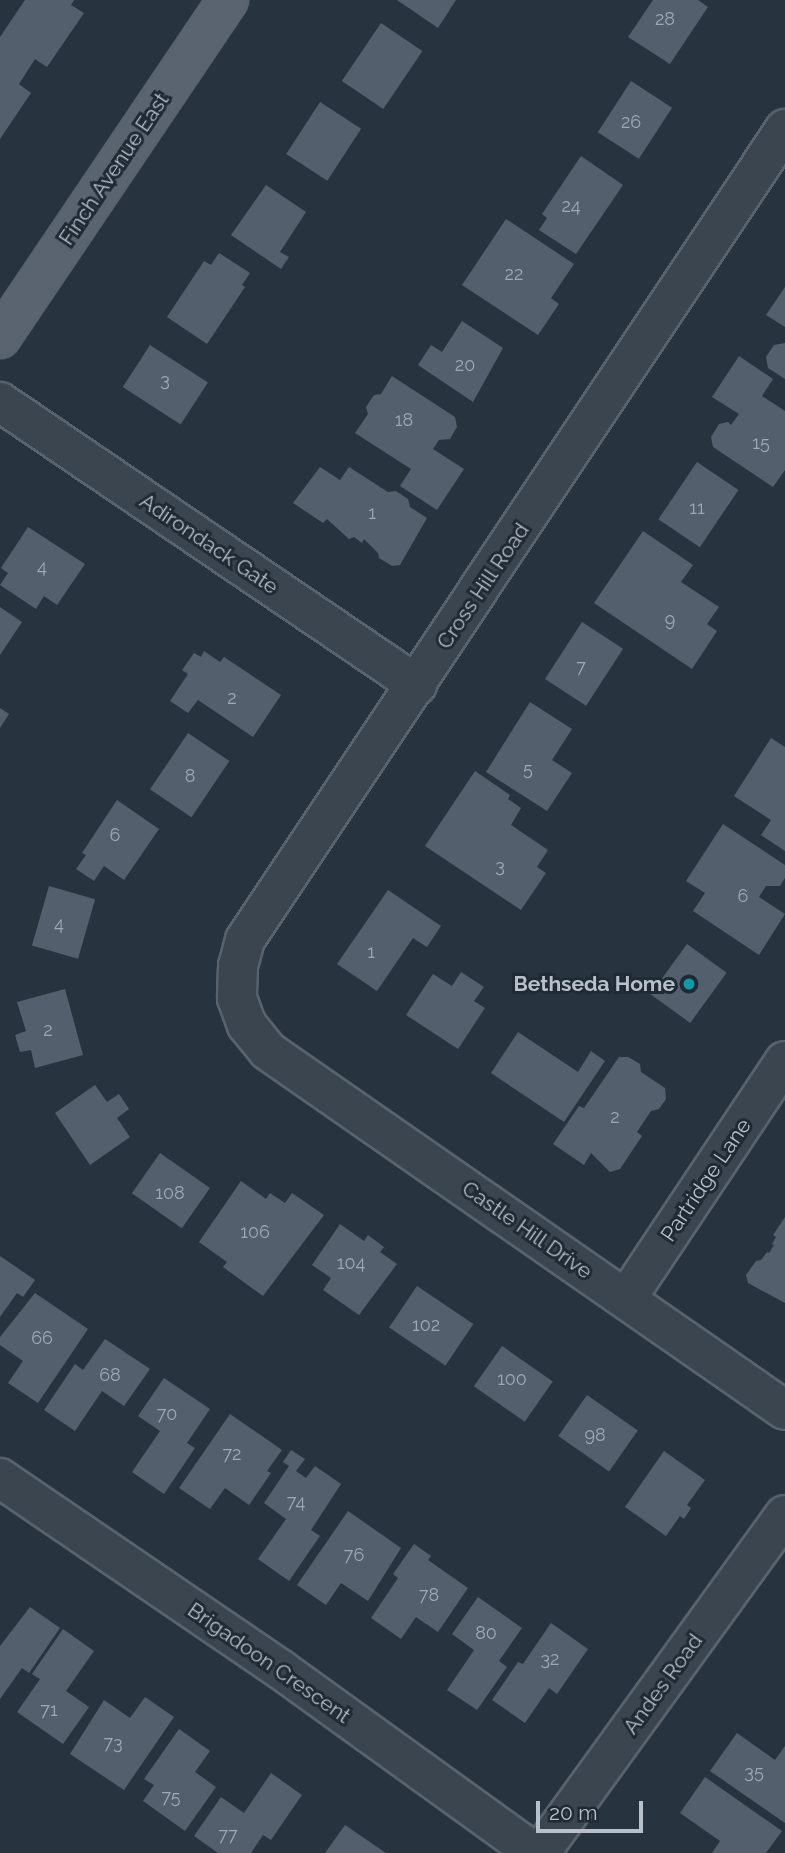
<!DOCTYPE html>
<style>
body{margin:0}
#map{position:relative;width:785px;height:1853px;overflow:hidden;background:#273440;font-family:Raleway,sans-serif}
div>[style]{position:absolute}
.building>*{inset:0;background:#535f6d;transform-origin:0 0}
.roads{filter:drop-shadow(2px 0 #59636d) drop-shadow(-2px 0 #59636d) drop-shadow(0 2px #59636d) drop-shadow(0 -2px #59636d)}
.minor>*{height:38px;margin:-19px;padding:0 19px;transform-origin:19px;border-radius:19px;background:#3b4550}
.major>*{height:38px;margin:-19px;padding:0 19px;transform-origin:19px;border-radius:19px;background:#596470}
.dots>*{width:19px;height:19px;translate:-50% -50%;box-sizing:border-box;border:4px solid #202a35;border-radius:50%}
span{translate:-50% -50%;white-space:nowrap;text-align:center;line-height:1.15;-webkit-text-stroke:6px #202a35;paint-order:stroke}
.number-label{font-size:18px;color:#9fa8b3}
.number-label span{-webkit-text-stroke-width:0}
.street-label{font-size:21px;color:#b8c0ca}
.poi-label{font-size:21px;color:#b8c0ca;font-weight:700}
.right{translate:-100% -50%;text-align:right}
.scale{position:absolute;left:536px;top:1801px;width:107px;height:32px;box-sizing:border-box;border:4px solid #b8c0ca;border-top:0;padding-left:9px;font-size:21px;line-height:24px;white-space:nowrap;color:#b8c0ca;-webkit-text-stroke:5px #202a35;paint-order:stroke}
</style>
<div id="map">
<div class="building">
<i style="clip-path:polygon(25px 0,74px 0,71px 5px,84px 13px,47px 67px,35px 59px,19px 84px,31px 93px,0 139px,0 37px)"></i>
<i style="clip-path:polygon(397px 0,456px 0,438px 28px)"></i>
<i style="clip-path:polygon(653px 0,698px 0,708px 7px,670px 64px,628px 37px)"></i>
<i style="left:381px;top:23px;width:50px;height:70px;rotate:34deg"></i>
<i style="left:631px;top:81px;width:49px;height:61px;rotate:33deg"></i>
<i style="left:320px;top:102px;width:49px;height:62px;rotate:33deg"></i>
<i style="clip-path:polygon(581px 156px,623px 185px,576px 254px,539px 230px,547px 218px,542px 214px)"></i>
<i style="clip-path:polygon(266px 185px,306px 212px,280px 252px,289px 257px,281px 269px,231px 235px)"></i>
<i style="clip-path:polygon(506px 219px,574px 264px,551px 298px,559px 304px,538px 335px,462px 285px)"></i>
<i style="clip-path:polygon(219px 253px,250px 273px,242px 285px,245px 287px,207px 344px,167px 317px,204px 261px,211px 265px)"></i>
<i style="clip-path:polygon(785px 287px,785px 327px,766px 315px)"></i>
<i style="clip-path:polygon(462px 321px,503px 348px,473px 402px,418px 365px,431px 345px,442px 352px)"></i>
<i style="clip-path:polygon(785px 343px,785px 379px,768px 368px,766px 357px,774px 345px)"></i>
<i style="left:150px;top:345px;width:69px;height:50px;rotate:33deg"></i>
<i style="clip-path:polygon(739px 356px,773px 379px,762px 396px,785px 411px,785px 470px,773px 487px,713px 447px,711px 437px,719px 424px,728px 422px,731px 425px,739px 414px,712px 397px)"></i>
<i style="clip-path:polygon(392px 376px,455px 417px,457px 427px,450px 439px,439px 440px,433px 449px,464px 469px,437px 510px,400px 486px,411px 469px,355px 433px,368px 414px,366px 407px,374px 395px,381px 394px)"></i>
<i style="left:697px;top:462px;width:50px;height:69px;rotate:34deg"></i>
<i style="clip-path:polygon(320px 467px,340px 480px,349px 467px,388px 492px,396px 491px,408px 499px,410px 507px,427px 518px,400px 565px,392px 566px,379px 558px,378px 553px,364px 539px,362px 543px,354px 537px,349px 539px,327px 519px,323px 523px,293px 503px)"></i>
<i style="clip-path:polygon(28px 527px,85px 564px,57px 605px,44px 596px,36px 609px,0 585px,8px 573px,1px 568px)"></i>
<i style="clip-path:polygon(643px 531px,693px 565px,681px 582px,719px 607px,707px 624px,717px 631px,692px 669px,594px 603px)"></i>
<i style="clip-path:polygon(0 607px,22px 622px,0 655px)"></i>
<i style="left:582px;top:622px;width:49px;height:68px;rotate:33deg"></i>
<i style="clip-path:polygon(204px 651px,220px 662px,224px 657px,281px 695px,253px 737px,198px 700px,188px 713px,170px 701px,188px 674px,182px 670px,194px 653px,201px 657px)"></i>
<i style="clip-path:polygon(530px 702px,572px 729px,552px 760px,572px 773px,547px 811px,486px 772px)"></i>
<i style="clip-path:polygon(0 708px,9px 714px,0 728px)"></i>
<i style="left:188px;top:733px;width:50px;height:68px;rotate:34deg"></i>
<i style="clip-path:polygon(771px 738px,785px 747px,785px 851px,761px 835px,771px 820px,734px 796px)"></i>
<i style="clip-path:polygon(475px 771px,510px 795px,508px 799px,521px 808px,511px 825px,548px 850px,537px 867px,546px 873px,521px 910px,425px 846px)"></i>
<i style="clip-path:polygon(117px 800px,159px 829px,124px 880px,104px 866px,94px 881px,76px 869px,86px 855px,82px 853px)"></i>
<i style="clip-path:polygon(723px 824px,785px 865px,785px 878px,780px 886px,766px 886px,759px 897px,785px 914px,759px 955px,693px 911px,705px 893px,686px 881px)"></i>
<i style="left:49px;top:886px;width:48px;height:62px;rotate:16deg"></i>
<i style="clip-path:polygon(388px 890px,441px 926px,427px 947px,413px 938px,377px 991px,337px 964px)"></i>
<i style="left:687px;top:944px;width:49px;height:62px;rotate:36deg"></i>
<i style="clip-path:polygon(461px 972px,484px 987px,474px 1001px,485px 1008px,458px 1049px,406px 1015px,433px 974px,452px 986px)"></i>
<i style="clip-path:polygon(65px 989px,83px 1055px,35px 1068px,31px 1050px,20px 1052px,15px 1035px,26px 1031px,17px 1002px)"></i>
<i style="clip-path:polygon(518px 1032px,578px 1072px,591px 1051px,605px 1061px,564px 1122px,491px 1073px)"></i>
<i style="clip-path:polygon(619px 1057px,628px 1057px,640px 1064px,641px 1072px,665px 1088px,666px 1099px,659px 1109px,651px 1111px,637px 1132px,642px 1136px,620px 1169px,610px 1172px,591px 1153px,584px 1165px,553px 1144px,579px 1106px,584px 1108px)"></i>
<i style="clip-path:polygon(95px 1085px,107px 1102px,119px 1094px,129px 1109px,117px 1118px,130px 1137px,90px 1165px,55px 1113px)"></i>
<i style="left:160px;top:1153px;width:61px;height:49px;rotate:35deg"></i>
<i style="clip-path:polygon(241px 1181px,266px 1199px,270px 1193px,285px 1203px,292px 1193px,324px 1215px,263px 1296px,223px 1267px,227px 1262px,199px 1242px)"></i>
<i style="clip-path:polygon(785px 1217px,785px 1303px,748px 1283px,746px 1275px,756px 1261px,761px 1260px,767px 1252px,769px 1253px,774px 1245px,772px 1244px,776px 1237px,773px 1235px)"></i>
<i style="clip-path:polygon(340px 1224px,364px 1241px,368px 1235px,384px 1247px,380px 1252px,397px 1264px,359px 1315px,323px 1290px,331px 1278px,312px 1265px)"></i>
<i style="clip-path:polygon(0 1256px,35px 1280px,23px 1297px,17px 1293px,0 1317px)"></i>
<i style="left:417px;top:1286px;width:68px;height:50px;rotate:34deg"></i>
<i style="clip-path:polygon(35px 1293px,88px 1329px,38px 1403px,8px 1383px,23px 1361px,0 1345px,0 1337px)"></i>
<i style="clip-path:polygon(105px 1339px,150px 1369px,124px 1406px,102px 1391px,75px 1431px,44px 1410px,75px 1364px,83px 1370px)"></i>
<i style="left:502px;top:1346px;width:62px;height:49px;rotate:35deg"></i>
<i style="clip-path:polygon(164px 1378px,210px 1409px,187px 1443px,195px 1448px,164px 1494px,132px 1472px,160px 1431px,138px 1416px)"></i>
<i style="left:587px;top:1395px;width:62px;height:50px;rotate:35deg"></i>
<i style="clip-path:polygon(230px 1414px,282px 1450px,267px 1471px,271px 1473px,249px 1505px,225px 1488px,210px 1509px,179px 1488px)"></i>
<i style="clip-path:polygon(291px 1450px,305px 1459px,296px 1471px,306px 1478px,315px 1466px,341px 1484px,311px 1530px,320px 1536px,289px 1581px,258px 1559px,286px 1519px,264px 1503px,289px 1466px,283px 1462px)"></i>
<i style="clip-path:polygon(664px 1451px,705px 1480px,687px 1505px,691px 1508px,684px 1519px,680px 1516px,666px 1536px,625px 1507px)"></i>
<i style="clip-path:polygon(348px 1511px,401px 1548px,368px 1601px,341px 1583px,326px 1605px,297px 1585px)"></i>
<i style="clip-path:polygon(414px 1544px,431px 1556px,428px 1560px,468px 1588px,438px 1632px,416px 1617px,401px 1639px,371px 1618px,398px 1578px,393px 1574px)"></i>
<i style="clip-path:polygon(478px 1597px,522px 1628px,499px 1661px,507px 1667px,477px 1710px,447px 1690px,474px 1650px,452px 1634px)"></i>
<i style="clip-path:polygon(30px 1607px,60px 1628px,29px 1673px,22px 1668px,0 1699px,0 1646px)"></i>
<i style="clip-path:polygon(551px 1623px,588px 1649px,557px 1694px,549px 1688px,525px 1723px,492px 1700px,518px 1662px,523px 1664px)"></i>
<i style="clip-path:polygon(63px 1629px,94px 1651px,66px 1691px,89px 1707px,63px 1744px,17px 1712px,40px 1679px,32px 1674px)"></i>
<i style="clip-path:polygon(145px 1697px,174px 1717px,124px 1790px,70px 1754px,104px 1700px,130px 1718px)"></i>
<i style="clip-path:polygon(179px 1729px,210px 1751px,195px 1772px,216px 1787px,185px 1831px,143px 1801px,154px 1785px,144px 1779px)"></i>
<i style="clip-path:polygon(737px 1733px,775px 1760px,785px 1746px,785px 1823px,710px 1771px)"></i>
<i style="clip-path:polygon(271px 1773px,302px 1795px,271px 1840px,263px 1835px,251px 1853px,218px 1853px,194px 1836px,221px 1797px,244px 1813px)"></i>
<i style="clip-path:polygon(705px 1777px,782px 1831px,766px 1853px,712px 1853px,720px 1841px,680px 1813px)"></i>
<i style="clip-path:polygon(345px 1825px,386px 1853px,325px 1853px)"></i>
</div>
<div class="roads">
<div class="minor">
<i style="left:785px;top:129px;width:974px;rotate:123.66deg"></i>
<i style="left:245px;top:940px;width:27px;rotate:105deg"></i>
<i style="left:238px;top:966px;width:32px;rotate:92deg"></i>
<i style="left:237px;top:998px;width:29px;rotate:70deg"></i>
<i style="left:247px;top:1025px;width:33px;rotate:51deg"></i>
<i style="left:268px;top:1051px;width:629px;rotate:34.78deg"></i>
<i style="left:0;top:402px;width:504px;rotate:34.16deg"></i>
<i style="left:626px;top:1299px;width:286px;rotate:-56.3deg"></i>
<i style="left:0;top:1478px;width:339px;rotate:34.3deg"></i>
<i style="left:280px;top:1669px;width:314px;rotate:35.8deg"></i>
<i style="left:540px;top:1853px;width:417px;rotate:-54.1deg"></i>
</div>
<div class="major">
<i style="left:0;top:338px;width:408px;rotate:-56deg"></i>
</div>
</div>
<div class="dots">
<i style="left:689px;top:984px;background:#0f9aa8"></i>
</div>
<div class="number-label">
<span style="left:665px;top:19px">28</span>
<span style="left:631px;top:122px">26</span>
<span style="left:571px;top:206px">24</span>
<span style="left:514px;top:274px">22</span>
<span style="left:465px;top:365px">20</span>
<span style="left:165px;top:380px">3</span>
<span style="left:404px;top:420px">18</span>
<span style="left:761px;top:443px">15</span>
<span style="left:697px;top:508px">11</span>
<span style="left:372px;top:513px">1</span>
<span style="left:42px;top:567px">4</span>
<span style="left:670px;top:620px">9</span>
<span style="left:581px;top:667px">7</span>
<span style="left:232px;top:698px">2</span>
<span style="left:528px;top:769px">5</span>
<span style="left:190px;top:776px">8</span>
<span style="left:115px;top:835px">6</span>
<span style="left:500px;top:866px">3</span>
<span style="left:743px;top:896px">6</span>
<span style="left:59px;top:924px">4</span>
<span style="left:371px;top:952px">1</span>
<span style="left:48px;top:1030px">2</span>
<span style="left:615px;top:1117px">2</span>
<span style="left:170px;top:1193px">108</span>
<span style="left:255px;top:1232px">106</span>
<span style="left:351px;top:1263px">104</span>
<span style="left:426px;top:1325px">102</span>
<span style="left:42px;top:1338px">66</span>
<span style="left:110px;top:1375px">68</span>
<span style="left:512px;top:1379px">100</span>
<span style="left:167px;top:1414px">70</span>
<span style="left:595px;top:1435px">98</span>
<span style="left:232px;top:1454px">72</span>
<span style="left:296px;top:1502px">74</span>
<span style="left:354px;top:1555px">76</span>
<span style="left:429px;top:1595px">78</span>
<span style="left:486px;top:1633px">80</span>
<span style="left:550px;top:1659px">32</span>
<span style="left:49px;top:1710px">71</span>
<span style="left:113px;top:1743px">73</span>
<span style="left:754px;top:1772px">35</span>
<span style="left:171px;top:1797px">75</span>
<span style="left:228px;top:1835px">77</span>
</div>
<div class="street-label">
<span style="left:114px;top:169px;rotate:-56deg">Finch Avenue East</span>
<span style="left:209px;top:544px;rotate:34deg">Adirondack Gate</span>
<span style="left:483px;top:586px;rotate:-56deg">Cross Hill Road</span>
<span style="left:706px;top:1180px;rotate:-56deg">Partridge Lane</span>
<span style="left:527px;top:1230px;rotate:35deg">Castle Hill Drive</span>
<span style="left:269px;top:1663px;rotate:35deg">Brigadoon Crescent</span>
<span style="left:663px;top:1684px;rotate:-54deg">Andes Road</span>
</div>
<div class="poi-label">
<span class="right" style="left:675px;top:984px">Bethseda Home</span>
</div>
<div class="scale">20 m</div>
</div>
